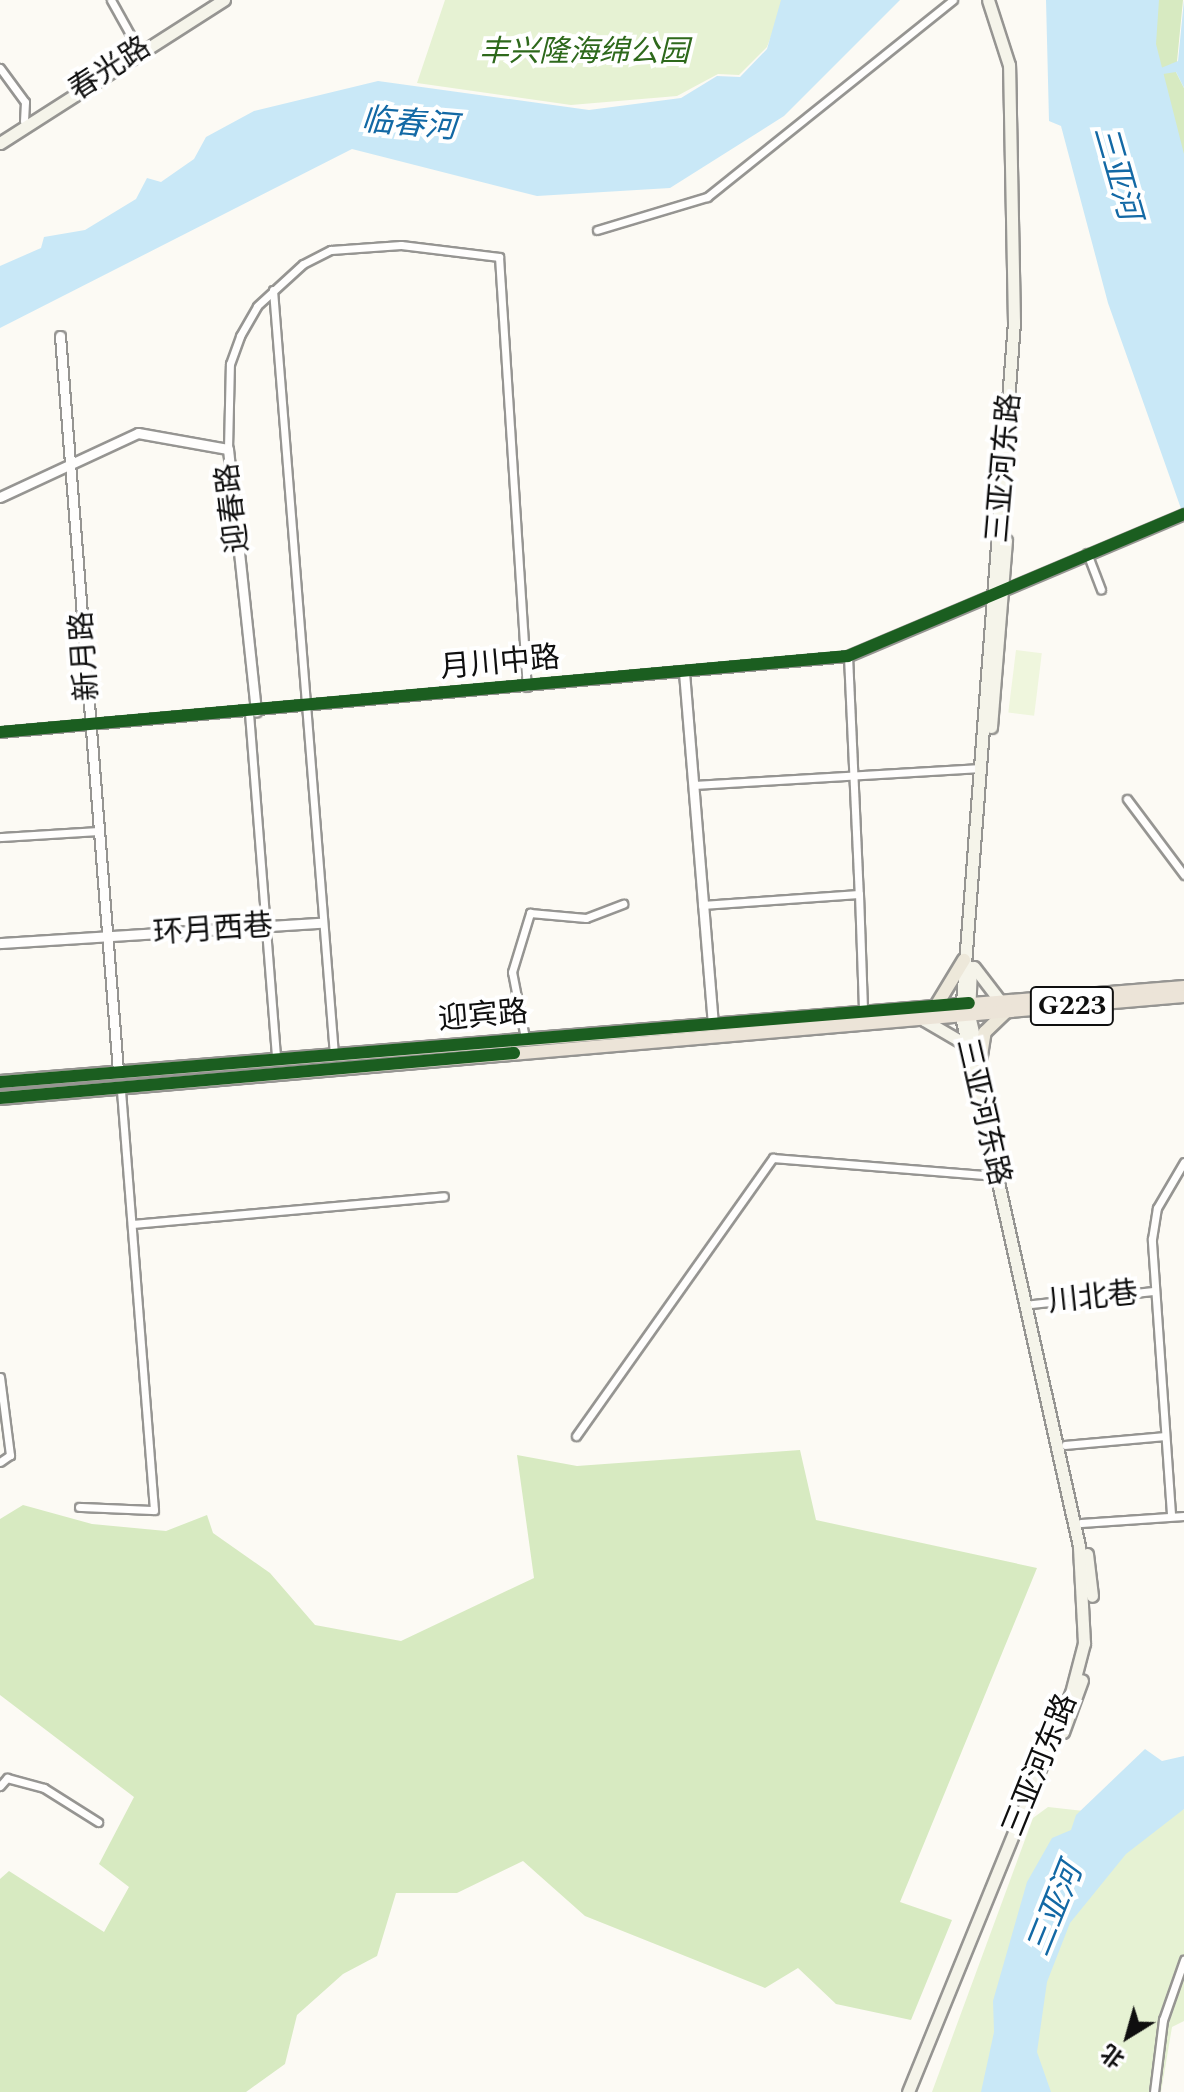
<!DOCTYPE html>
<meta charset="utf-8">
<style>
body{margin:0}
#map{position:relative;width:1184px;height:2092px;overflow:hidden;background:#fcfaf4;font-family:Spectral,"Noto Sans SC",serif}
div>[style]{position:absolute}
.green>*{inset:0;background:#e6f2d3}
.forest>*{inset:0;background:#d7eac1}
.pitch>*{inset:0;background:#eff6dd;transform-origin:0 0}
.water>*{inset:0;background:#c9e8f7}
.roads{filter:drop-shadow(2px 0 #969592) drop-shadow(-2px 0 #969592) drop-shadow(0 2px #969592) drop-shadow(0 -2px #969592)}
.minor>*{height:7px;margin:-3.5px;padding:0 3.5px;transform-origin:3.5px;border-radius:3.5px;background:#fffefd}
.tertiary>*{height:9px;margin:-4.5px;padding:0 4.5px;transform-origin:4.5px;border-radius:4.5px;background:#fffefd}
.secondary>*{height:11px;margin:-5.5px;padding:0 5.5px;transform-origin:5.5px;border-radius:5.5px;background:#f5f4ea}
.primary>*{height:12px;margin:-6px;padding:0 6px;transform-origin:6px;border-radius:6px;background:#ede8da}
.trunk>*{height:12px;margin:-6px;padding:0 6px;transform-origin:6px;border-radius:6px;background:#ece4d8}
.cycleway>*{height:12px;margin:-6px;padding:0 6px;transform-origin:6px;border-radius:6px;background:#1b5e20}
span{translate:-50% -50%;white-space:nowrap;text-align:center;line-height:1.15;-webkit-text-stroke:8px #fff;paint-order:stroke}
.shield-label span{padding:2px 6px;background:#fff;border:2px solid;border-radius:6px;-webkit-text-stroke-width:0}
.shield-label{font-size:28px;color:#0f0f0f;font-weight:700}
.park-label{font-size:30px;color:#2e691c;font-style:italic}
.street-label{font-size:30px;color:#0f0f0f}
.water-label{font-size:32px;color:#1369a5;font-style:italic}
.north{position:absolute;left:1088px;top:1996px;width:80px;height:80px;-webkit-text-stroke:6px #fff;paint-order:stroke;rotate:217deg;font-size:22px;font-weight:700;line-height:32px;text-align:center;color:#0f0f0f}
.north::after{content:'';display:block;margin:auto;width:28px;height:36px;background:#0f0f0f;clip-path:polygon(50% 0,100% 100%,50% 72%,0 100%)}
</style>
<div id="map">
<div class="green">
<i style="clip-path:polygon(445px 0,781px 0,783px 5px,767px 47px,739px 75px,718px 74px,677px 96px,571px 105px,417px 83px)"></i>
<i style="clip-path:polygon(1048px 1807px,1164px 1820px,1184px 1809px,1184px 2021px,1172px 2027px,1161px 2092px,932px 2092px,1033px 1818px)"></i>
</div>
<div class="forest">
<i style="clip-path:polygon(1152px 0,1183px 0,1176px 72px,1184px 88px,1184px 168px,1157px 78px)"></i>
<i style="clip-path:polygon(800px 1450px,816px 1520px,1037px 1568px,900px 1902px,952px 1920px,911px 2020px,836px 2004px,798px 1968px,765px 1988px,585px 1916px,523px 1861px,457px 1893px,396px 1893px,377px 1956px,343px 1974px,297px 2015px,285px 2064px,246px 2092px,0 2092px,0 1879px,9px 1871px,104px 1932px,129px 1887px,99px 1864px,134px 1797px,0 1695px,0 1519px,23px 1505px,92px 1524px,166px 1531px,207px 1515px,213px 1533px,270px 1573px,315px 1625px,401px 1641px,534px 1578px,517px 1455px,577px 1466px)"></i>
</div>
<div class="pitch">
<i style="left:1016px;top:650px;width:26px;height:63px;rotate:7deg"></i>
</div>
<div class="water">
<i style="clip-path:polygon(781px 0,900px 0,784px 116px,670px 188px,537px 196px,352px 149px,0 328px,0 266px,41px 248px,44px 237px,85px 230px,136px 199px,147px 178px,161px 182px,194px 159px,206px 137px,254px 111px,378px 81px,589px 110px,681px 98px,717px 76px,740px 77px,767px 49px)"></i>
<i style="clip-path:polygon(1046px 0,1159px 0,1156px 44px,1184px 154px,1184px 517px,1108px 303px,1061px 126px,1049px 121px)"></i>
<i style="clip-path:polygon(1184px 0,1184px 88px,1176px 72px,1163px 74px,1161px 68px,1178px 61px)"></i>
<i style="clip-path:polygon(1145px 1749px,1162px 1761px,1184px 1756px,1184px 1809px,1126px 1854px,1070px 1923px,1047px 1982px,1037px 2052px,1051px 2092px,981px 2092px,994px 2032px,993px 2001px,1027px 1882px,1052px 1838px,1071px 1830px,1076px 1815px)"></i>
</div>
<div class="roads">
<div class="minor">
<i style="left:111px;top:0;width:51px;rotate:60.9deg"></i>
<i style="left:0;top:68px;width:42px;rotate:53.7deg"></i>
<i style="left:25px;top:102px;width:19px;rotate:93deg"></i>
<i style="left:597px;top:230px;width:115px;rotate:-16.7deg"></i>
<i style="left:707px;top:197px;width:315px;rotate:-38.7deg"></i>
<i style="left:273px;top:290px;width:766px;rotate:85.44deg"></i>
<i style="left:228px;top:449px;width:85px;rotate:-88.7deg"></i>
<i style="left:230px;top:364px;width:30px;rotate:-70deg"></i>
<i style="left:240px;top:336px;width:34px;rotate:-60deg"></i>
<i style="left:257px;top:306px;width:62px;rotate:-42.4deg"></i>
<i style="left:303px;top:264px;width:31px;rotate:-27deg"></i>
<i style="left:331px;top:250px;width:70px;rotate:-4.1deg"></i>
<i style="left:401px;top:245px;width:99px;rotate:7deg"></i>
<i style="left:499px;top:257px;width:431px;rotate:86.3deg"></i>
<i style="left:1087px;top:553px;width:39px;rotate:69deg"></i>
<i style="left:848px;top:656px;width:238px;rotate:87.4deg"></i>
<i style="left:249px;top:713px;width:347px;rotate:85.5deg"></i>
<i style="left:693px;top:785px;width:289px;rotate:-3.4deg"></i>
<i style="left:1127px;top:799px;width:95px;rotate:53.1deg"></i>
<i style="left:0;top:837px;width:99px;rotate:-3.5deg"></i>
<i style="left:702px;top:905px;width:157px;rotate:-4deg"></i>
<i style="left:859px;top:894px;width:116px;rotate:88deg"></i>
<i style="left:525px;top:1038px;width:67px;rotate:-101.1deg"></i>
<i style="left:512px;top:972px;width:62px;rotate:-73deg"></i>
<i style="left:530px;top:913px;width:56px;rotate:5.1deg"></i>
<i style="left:586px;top:918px;width:40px;rotate:-21deg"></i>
<i style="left:133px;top:1224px;width:312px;rotate:-5.1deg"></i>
<i style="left:1032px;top:1304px;width:123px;rotate:-6.1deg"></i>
<i style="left:0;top:1377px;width:79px;rotate:82.7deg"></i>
<i style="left:10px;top:1455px;width:12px;rotate:145deg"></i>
<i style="left:576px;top:1436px;width:341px;rotate:-54.7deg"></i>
<i style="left:773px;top:1158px;width:227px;rotate:4.6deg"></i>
<i style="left:1065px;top:1445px;width:100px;rotate:-5.1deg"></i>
<i style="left:79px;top:1507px;width:75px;rotate:2.3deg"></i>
<i style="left:154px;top:1510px;width:423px;rotate:-94.5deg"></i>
<i style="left:1171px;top:1514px;width:276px;rotate:-94deg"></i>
<i style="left:1152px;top:1239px;width:31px;rotate:-81deg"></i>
<i style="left:1157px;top:1208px;width:53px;rotate:-59.6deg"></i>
<i style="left:1081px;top:1523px;width:103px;rotate:-3.9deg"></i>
<i style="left:0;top:1786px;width:11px;rotate:-49deg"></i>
<i style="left:7px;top:1778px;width:38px;rotate:15deg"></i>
<i style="left:44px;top:1788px;width:64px;rotate:32.2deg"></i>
<i style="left:1154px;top:2092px;width:73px;rotate:-82.9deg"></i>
<i style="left:1163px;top:2020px;width:64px;rotate:-70.7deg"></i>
</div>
<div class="tertiary">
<i style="left:60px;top:336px;width:738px;rotate:85.49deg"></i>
<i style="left:0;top:497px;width:152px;rotate:-24.9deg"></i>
<i style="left:138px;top:433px;width:91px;rotate:10.1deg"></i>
<i style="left:228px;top:449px;width:264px;rotate:83.9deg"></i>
<i style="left:684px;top:672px;width:352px;rotate:85.3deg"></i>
<i style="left:0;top:732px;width:851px;rotate:-5.12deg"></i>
<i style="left:848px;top:656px;width:365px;rotate:-22.9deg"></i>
<i style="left:0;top:943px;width:321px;rotate:-3.6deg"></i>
</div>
<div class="secondary">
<i style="left:0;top:143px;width:266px;rotate:-32.6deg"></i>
<i style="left:991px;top:727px;width:187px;rotate:-85.4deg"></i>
<i style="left:971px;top:967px;width:48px;rotate:92.4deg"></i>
<i style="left:969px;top:1015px;width:47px;rotate:76.6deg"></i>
<i style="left:974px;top:967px;width:43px;rotate:52.6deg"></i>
<i style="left:924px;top:1020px;width:50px;rotate:30.2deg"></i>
<i style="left:1087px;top:1554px;width:42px;rotate:83.2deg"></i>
<i style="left:1063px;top:1732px;width:55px;rotate:-69.9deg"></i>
<i style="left:908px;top:2092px;width:431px;rotate:-67.8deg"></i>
<i style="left:1071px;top:1693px;width:52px;rotate:-75.4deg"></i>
<i style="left:1084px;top:1643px;width:97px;rotate:-93deg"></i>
<i style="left:1079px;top:1546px;width:543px;rotate:-102.55deg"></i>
<i style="left:961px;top:1016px;width:696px;rotate:-85.63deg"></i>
<i style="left:1014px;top:322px;width:257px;rotate:-91.1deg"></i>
<i style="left:1009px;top:65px;width:68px;rotate:-107.9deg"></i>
</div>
<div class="primary">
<i style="left:936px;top:1006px;width:54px;rotate:-58.7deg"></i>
<i style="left:980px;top:1062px;width:30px;rotate:-81deg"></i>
<i style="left:985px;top:1032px;width:30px;rotate:-44deg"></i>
</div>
<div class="trunk">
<i style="left:0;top:1082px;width:1188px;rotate:-4.59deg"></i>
<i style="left:0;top:1098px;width:1188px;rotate:-4.92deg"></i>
</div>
</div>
<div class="cycleway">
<i style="left:0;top:732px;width:851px;rotate:-5.12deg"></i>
<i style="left:848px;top:656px;width:365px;rotate:-22.9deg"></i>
<i style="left:0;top:1082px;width:972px;rotate:-4.66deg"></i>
<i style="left:0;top:1098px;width:516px;rotate:-5deg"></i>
</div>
<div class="shield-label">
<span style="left:1072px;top:1006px">G223</span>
</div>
<div class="park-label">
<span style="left:584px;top:52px">丰兴隆海绵公园</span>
</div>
<div class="street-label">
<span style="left:110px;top:69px;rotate:-33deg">春光路</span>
<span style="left:1004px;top:468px;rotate:-85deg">三亚河东路</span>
<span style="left:233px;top:508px;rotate:-97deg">迎春路</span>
<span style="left:85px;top:656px;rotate:-94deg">新月路</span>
<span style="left:500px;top:663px;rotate:-5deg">月川中路</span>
<span style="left:213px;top:930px;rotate:-4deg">环月西巷</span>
<span style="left:483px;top:1016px;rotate:-5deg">迎宾路</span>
<span style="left:983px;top:1112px;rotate:77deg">三亚河东路</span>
<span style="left:1093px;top:1298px;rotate:-6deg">川北巷</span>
<span style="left:1040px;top:1765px;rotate:-68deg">三亚河东路</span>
</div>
<div class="water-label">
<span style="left:409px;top:125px;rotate:5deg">临春河</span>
<span style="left:1116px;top:173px;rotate:74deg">三亚河</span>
<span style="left:1056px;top:1910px;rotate:-68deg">三亚河</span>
</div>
<div class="north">北</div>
</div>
